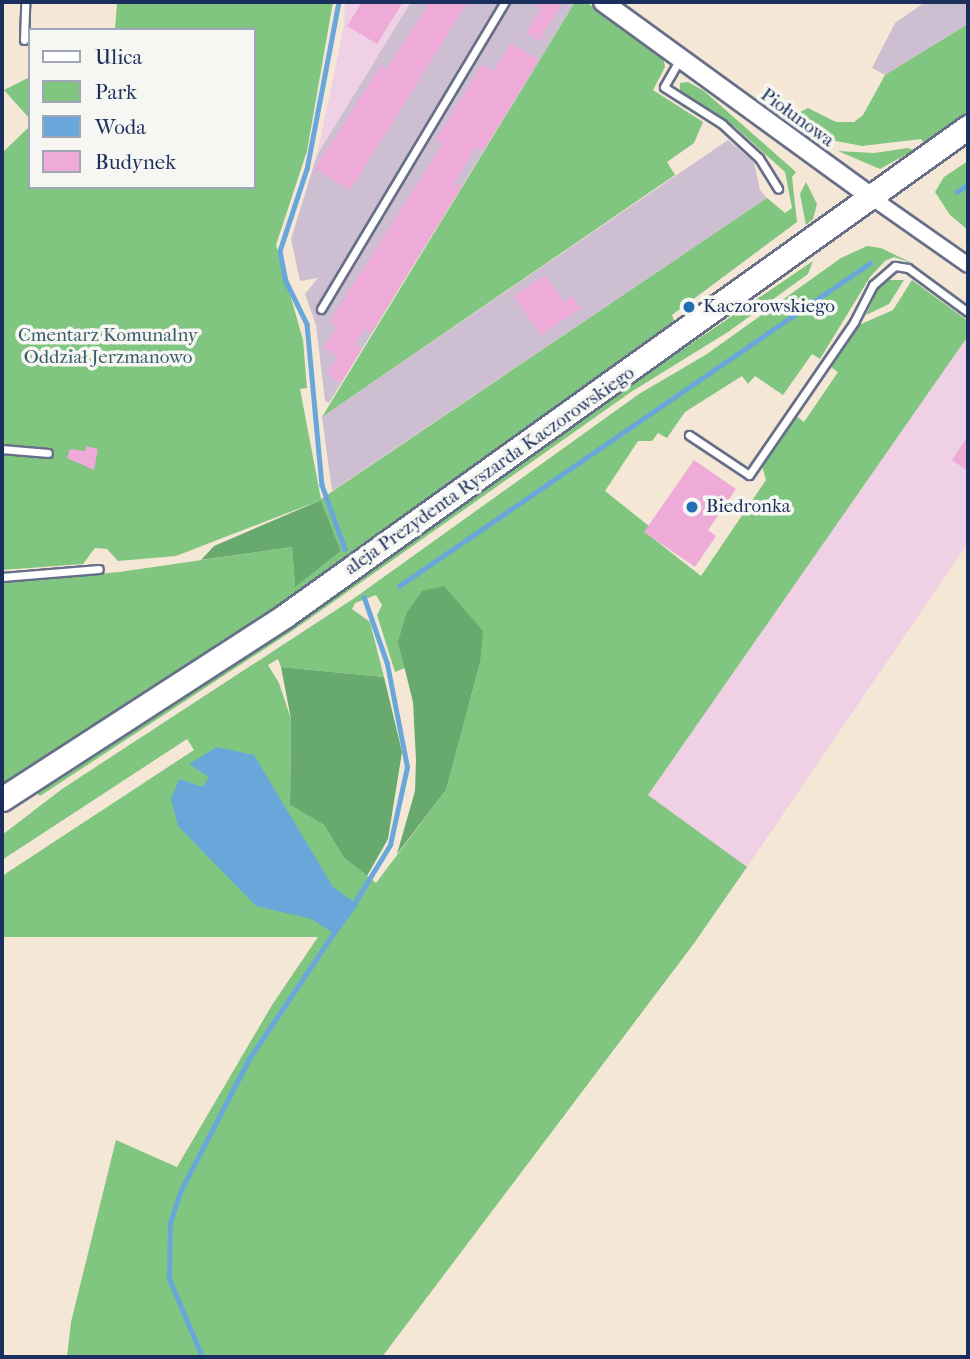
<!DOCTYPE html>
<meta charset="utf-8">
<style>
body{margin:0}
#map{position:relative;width:970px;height:1359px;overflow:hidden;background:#f5e7d5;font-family:"IM FELL French Canon",serif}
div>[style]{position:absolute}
.built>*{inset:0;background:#f0d0e5}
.industrial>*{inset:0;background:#cebed2}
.green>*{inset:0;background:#80c580}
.forest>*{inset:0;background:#68aa6e}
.water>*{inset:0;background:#69a7db}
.stream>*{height:4.5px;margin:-2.25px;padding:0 2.25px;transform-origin:2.25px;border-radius:2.25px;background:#69a7db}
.building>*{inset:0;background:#eeabd8}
.roads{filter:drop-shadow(2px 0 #676f88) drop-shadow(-2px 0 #676f88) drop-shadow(0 2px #676f88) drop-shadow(0 -2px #676f88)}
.service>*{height:7px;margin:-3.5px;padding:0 3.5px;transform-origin:3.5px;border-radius:3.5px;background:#fff}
.minor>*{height:14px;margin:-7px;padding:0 7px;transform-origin:7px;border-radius:7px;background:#fff}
.tertiary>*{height:18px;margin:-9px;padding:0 9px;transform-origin:9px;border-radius:9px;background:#fff}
.primary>*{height:23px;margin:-11.5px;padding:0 11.5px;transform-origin:11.5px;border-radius:11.5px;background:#fff}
.dots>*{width:19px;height:19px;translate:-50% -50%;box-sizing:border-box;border:4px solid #f6f6f2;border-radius:50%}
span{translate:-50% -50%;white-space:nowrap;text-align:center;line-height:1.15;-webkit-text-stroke:7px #f6f6f2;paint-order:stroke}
.street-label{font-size:19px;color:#1b2f5e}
.poi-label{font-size:19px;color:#1b2f5e}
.left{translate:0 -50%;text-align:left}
.park-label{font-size:19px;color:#395c68}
.frame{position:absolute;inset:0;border:4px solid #1b2f5e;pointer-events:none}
.legend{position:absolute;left:28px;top:28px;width:228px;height:161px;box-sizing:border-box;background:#f6f6f2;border:2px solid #9ea6b7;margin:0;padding:9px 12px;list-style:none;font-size:21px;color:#1b2f5e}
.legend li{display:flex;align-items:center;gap:14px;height:35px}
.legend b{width:35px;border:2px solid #9ea6b7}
</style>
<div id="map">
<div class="built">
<i style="clip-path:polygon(345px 2px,411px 2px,317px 155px,344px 26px)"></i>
<i style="clip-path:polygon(968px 336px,968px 543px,747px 867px,648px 795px)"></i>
</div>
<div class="industrial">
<i style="clip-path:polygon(411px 2px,575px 2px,329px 403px,325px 401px,316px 325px,305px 294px,318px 278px,300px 281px,291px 239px,317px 155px)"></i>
<i style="clip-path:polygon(925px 2px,968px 2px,968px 24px,885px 75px,872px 68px,895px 23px)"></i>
<i style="clip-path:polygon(728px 140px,754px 162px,760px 190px,767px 198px,332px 491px,322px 417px)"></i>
</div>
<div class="green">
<i style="clip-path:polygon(117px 2px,333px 2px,307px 151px,276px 245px,303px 340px,307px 388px,300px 389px,321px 499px,767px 198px,785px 213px,792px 208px,785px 172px,735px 127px,680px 92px,680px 83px,688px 82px,704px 91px,796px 172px,792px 177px,797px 222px,672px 315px,674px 320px,649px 347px,297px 597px,2px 787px,2px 582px,119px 572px,292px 547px,295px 586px,341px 551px,321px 500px,176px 556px,118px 561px,107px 549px,95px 548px,83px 564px,2px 570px,2px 153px,30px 126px,30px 187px,254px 187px,254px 30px,115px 30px)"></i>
<i style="clip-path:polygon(575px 2px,586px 2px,663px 56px,665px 67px,653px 90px,703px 122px,694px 143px,667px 162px,675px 175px,322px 417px)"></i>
<i style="clip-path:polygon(968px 24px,968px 112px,924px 143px,921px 139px,862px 146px,825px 139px,796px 122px,800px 112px,808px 108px,836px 122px,854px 122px,863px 115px,885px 75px)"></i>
<i style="clip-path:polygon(30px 77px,30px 119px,4px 90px)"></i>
<i style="clip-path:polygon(908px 148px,914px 150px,880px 169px,838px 151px,874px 153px)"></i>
<i style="clip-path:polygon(968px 161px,968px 230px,950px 215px,935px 192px,944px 177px)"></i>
<i style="clip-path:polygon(806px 182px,817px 204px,813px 219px,806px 225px,800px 194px)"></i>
<i style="clip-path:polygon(evenodd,867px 246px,881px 248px,914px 264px,894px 257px,885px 261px,870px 277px,820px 359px,812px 354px,783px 395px,755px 376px,748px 384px,742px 376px,685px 412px,667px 438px,658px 433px,652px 441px,638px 441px,605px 491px,649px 526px,645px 532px,701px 576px,766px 480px,762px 466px,796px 416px,804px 422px,838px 372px,831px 367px,859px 325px,893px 310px,912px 280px,968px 321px,968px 336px,648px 795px,747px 867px,695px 942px,382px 1357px,67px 1357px,71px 1322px,116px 1140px,177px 1167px,272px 1005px,318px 937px,2px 937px,2px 876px,194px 750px,187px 739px,2px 860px,2px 835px,62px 789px,353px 599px,639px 394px,707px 354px,841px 258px,867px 246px,376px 595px,382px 605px,377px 615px,395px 672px,405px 668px,399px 641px,406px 614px,480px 663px,446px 790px,376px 883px,344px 858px,324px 825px,290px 805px,291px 719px,279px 683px,268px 665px,278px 659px,281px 667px,384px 677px,370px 622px,352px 609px,355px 603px,376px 595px)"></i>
<i style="clip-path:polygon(813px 261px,808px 274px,728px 332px,631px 392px,292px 631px,40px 796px,34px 790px)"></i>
<i style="clip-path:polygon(888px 280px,904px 280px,889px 304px,866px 315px,878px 289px)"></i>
</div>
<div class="forest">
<i style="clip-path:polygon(321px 500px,341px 551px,295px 587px,292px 547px,201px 560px,214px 546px)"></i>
<i style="clip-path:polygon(444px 586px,483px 631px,480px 663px,446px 790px,397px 854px,415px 791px,416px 760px,413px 702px,398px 642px,406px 614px,422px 591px)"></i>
<i style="clip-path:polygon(281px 667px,384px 677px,402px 752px,388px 839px,367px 876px,344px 858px,324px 825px,290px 805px,291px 719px)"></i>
</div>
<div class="water">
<i style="clip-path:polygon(217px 747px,254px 755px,333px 887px,358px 905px,336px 935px,312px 919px,256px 906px,178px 826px,171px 799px,179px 779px,203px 787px,209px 777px,189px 764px)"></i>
</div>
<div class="stream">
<i style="left:339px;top:2px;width:170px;rotate:100.8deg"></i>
<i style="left:307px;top:169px;width:86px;rotate:108.2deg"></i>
<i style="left:280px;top:251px;width:31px;rotate:79deg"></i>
<i style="left:286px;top:281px;width:48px;rotate:64deg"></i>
<i style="left:307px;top:324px;width:162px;rotate:84.7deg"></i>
<i style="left:322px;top:485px;width:68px;rotate:70.2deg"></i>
<i style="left:957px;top:192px;width:14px;rotate:-36deg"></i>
<i style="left:399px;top:586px;width:571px;rotate:-34.44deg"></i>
<i style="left:352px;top:907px;width:73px;rotate:-58.5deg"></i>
<i style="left:390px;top:845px;width:80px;rotate:-77.7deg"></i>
<i style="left:407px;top:767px;width:105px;rotate:-101deg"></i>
<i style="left:387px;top:664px;width:70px;rotate:-109.2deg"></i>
<i style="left:202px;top:1357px;width:85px;rotate:-112.9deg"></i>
<i style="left:169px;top:1279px;width:56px;rotate:-89deg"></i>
<i style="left:170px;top:1223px;width:33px;rotate:-72deg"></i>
<i style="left:180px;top:1192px;width:150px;rotate:-62.6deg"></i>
<i style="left:249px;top:1059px;width:154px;rotate:-56.1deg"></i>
</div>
<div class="building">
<i style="clip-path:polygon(362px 2px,403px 2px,377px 44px,347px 26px)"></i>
<i style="clip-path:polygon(430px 2px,468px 2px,350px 190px,315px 169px,381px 65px,387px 69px)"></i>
<i style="clip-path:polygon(530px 2px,563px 3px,539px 41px,526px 33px,541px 8px)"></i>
<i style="clip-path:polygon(511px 43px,539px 60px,483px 151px,476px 147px,468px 159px,453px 187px,464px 183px,371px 333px,365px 329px,355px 344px,362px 348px,341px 383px,327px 374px,338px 356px,324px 348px,337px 327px,329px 322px,443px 144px,436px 139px,482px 64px,493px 71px)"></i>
<i style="clip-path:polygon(545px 275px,564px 302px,572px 296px,581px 308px,541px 335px,514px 296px)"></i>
<i style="clip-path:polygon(968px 436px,968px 471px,952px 460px)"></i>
<i style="clip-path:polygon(86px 446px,98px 449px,94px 470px,67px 458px,70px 449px,86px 451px)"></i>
<i style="clip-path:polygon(694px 460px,736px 489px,708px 530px,716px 536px,695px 567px,644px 532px)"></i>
</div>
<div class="roads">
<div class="service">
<i style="left:24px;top:40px;width:38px;rotate:-88deg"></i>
<i style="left:680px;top:59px;width:32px;rotate:120deg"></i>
<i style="left:664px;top:87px;width:69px;rotate:32.5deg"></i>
<i style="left:722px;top:124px;width:50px;rotate:42.6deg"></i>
<i style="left:759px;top:158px;width:36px;rotate:58deg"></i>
<i style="left:321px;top:309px;width:358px;rotate:-59.1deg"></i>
<i style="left:689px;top:435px;width:72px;rotate:33.7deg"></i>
<i style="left:749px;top:475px;width:186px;rotate:-55.5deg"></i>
<i style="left:854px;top:322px;width:42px;rotate:-62.8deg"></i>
<i style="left:873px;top:285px;width:29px;rotate:-41deg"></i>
<i style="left:895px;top:266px;width:13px;rotate:9deg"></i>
<i style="left:908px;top:268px;width:74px;rotate:36.3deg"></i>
<i style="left:2px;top:449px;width:46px;rotate:5deg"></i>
<i style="left:2px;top:577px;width:97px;rotate:-4.7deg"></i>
</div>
<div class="minor">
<i style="left:871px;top:197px;width:118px;rotate:35deg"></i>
</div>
<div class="tertiary">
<i style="left:603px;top:2px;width:331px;rotate:36deg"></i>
</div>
<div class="primary">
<i style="left:2px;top:799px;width:338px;rotate:-32.9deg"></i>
<i style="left:286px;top:615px;width:839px;rotate:-35.59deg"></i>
</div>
</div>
<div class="dots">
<i style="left:689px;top:307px;background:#1f6fb2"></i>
<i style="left:692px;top:507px;background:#1f6fb2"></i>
</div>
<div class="street-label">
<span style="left:797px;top:118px;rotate:36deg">Piołunowa</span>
<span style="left:490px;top:471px;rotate:-35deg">aleja Prezydenta Ryszarda Kaczorowskiego</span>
</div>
<div class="poi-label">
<span class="left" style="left:703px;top:307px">Kaczorowskiego</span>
<span class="left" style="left:706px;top:507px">Biedronka</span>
</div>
<div class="park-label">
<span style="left:108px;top:347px">Cmentarz Komunalny<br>Oddział Jerzmanowo</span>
</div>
<div class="frame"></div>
<ul class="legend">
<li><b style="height:9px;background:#fff"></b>Ulica</li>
<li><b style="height:19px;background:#80c580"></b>Park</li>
<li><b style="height:19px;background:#69a7db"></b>Woda</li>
<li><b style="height:19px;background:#eeabd8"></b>Budynek</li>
</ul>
</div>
